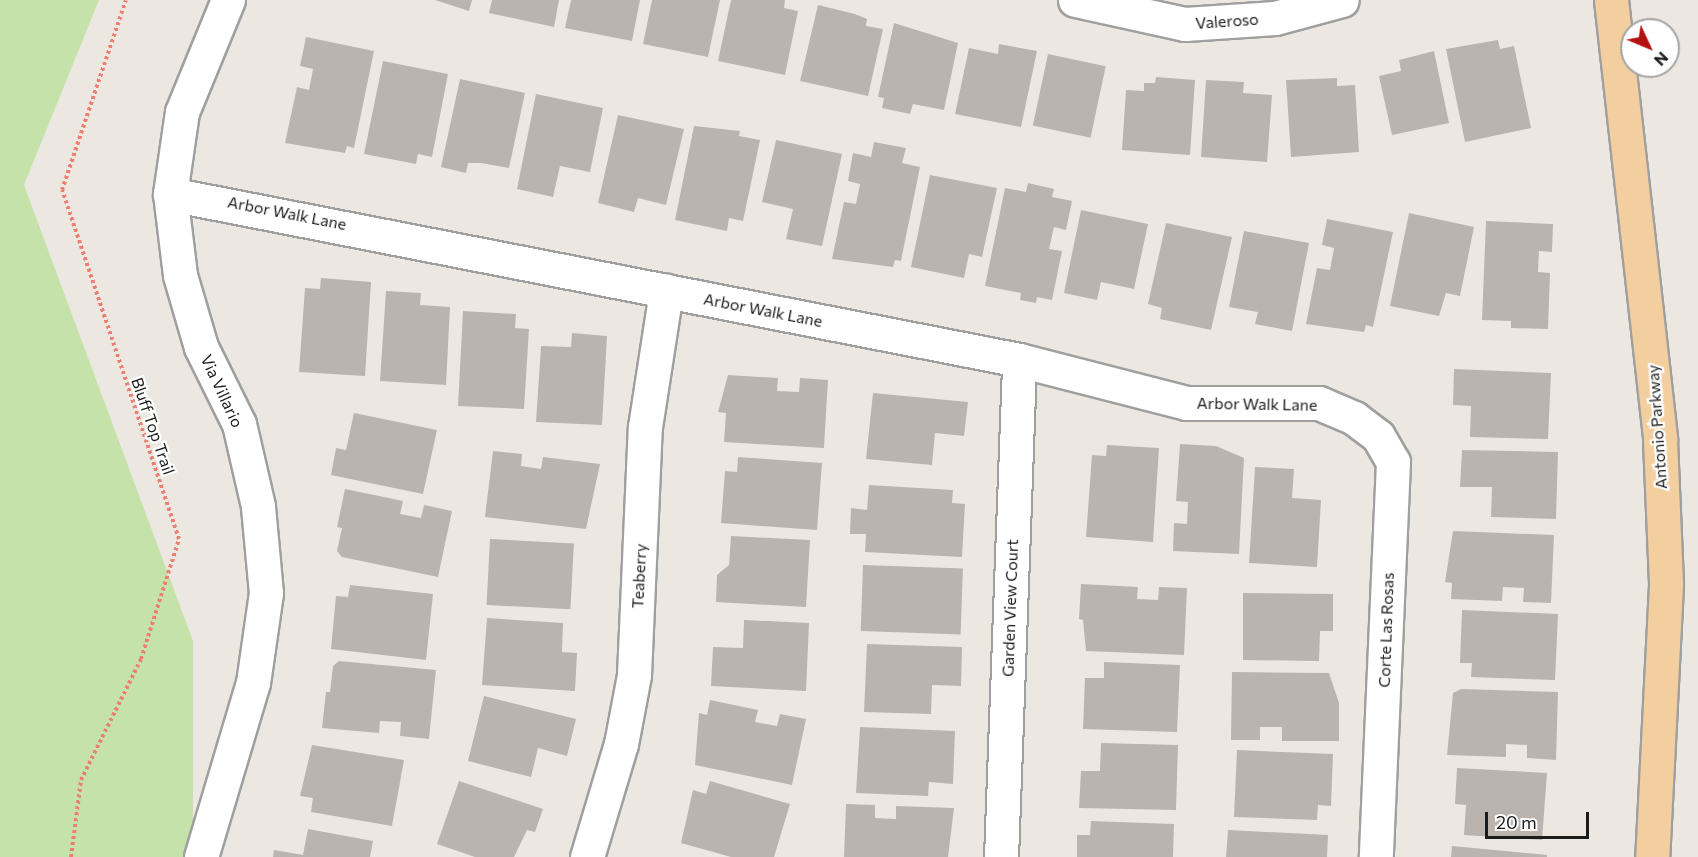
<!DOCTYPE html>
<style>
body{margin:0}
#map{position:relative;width:1698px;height:857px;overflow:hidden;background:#ece8e1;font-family:Commissioner,sans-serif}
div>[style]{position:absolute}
.grass>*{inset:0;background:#c6e2ab}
.building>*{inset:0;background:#bbb4ae;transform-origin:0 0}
.path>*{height:4px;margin-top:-2px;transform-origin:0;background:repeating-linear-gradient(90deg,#ec7f71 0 3px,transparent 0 6px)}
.roads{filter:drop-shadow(2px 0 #9f9f9f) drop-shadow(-2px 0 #9f9f9f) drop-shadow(0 2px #9f9f9f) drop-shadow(0 -2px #9f9f9f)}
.street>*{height:33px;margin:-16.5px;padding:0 16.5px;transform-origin:16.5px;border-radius:16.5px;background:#fff}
.primary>*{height:33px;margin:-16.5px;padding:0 16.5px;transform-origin:16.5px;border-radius:16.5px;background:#f3cf9f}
span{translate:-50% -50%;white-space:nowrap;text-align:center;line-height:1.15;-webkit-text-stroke:4.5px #fff;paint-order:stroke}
.street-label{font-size:16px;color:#1b1b1b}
.north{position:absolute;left:1620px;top:18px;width:60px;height:60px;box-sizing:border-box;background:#fff;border:2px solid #a4a4a4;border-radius:50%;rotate:134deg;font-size:16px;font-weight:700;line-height:24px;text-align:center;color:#1b1b1b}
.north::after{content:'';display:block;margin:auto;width:21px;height:27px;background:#b41211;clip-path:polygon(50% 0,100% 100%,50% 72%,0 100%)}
.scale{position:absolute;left:1485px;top:812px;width:104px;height:27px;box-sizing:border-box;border:3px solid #1b1b1b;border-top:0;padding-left:8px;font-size:18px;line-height:21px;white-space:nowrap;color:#1b1b1b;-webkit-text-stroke:4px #fff;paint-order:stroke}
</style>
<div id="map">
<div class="grass">
<i style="clip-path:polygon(0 0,99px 0,24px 185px,193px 641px,193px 857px,0 857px)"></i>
</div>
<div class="building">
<i style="clip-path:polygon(435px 0,472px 0,469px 11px)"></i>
<i style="clip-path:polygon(492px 0,559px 0,554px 27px,489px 13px)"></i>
<i style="clip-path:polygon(571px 0,640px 0,632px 41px,565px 28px)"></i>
<i style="clip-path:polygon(652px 0,720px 0,708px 57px,643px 44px)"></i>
<i style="clip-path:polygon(731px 0,785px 0,784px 8px,798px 11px,785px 75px,718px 61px)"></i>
<i style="clip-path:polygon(818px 5px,855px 14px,867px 19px,866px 26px,883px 29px,868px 96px,800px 81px)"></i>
<i style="clip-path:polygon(894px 23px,958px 43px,944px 110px,913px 104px,910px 114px,882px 108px,884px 98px,878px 97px)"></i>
<i style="clip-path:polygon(306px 37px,374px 51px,354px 148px,347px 146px,345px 153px,285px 143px,297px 87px,309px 90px,313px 69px,300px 66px)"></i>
<i style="clip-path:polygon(1498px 40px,1500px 49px,1514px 46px,1531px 128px,1465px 142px,1446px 49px)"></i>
<i style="clip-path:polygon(999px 44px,1037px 51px,1021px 127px,955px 114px,969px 48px,998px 54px)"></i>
<i style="clip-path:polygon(1434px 51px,1449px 123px,1392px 135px,1379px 76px,1401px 71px,1399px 60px)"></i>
<i style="left:1048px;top:54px;width:59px;height:73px;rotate:12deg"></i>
<i style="clip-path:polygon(383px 61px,448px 74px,432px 157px,418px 154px,416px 164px,364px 154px)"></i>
<i style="clip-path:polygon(1156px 77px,1195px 80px,1190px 155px,1122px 150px,1126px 90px,1144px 91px,1144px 83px,1155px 83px)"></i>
<i style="clip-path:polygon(1337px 78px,1337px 86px,1355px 85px,1359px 152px,1291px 157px,1286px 80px)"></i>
<i style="clip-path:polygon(460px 79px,525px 93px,509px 168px,481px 163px,468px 163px,466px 173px,441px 167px)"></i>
<i style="clip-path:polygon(1206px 80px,1244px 82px,1243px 93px,1272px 95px,1267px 162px,1201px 157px)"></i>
<i style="clip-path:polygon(536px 94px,603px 108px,590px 172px,560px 166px,553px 197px,517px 189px)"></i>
<i style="clip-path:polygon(618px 115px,684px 129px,666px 205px,638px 198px,634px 212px,598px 203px)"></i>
<i style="clip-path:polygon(694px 126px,740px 131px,739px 136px,760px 140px,743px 221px,729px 218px,727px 231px,675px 220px)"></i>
<i style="clip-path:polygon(776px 140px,842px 154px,822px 246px,786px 239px,793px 209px,762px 202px)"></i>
<i style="clip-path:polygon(874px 142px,906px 148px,902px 163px,920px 167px,901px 261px,895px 260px,893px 267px,832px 259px,844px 202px,856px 204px,860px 184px,848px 181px,853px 153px,871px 157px)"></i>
<i style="clip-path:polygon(930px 175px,997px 188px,982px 257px,969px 254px,964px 278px,911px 267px)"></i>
<i style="clip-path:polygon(1028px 183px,1054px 189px,1052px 197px,1072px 201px,1066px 230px,1054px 227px,1049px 249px,1062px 251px,1052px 300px,1037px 297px,1036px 303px,1020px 300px,1021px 293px,985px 286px,1005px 188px,1026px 192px)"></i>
<i style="clip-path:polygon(1081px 210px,1148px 224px,1134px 289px,1101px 282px,1097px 300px,1064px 293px)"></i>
<i style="clip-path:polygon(1409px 213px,1474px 227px,1460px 296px,1446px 293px,1439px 316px,1390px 306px)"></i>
<i style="clip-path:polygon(1327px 219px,1393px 232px,1373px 327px,1366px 325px,1364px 332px,1306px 324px,1317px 268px,1330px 270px,1334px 248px,1322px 245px)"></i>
<i style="clip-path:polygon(1486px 221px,1553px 224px,1552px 252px,1539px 251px,1538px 272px,1550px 273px,1548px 329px,1511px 328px,1511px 321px,1482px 320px)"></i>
<i style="clip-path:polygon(1166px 223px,1232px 237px,1211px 330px,1160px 319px,1162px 308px,1148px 304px)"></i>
<i style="clip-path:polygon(1244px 231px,1309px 243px,1292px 331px,1255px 324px,1258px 312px,1229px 307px)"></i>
<i style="clip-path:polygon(321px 278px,371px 282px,365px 376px,299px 372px,305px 288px,320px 289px)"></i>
<i style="clip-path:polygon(386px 291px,421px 293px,420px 305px,450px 307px,446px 385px,380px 381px)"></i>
<i style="clip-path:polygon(463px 311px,516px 314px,515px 328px,529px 329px,524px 409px,458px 406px)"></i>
<i style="clip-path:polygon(572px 333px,607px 336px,602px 425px,536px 422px,541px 346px,571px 347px)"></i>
<i style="clip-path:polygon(1454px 369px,1551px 373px,1548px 439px,1470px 437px,1471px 406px,1453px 405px)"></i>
<i style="clip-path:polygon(728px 375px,778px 378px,777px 391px,799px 392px,800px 378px,828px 380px,824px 448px,724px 442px,726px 413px,718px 412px)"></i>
<i style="clip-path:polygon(873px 393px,968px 402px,964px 436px,935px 433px,932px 465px,866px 459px)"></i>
<i style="clip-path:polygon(354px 413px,437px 430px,423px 494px,331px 475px,336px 448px,346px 450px)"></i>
<i style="clip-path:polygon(1180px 444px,1216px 446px,1244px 458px,1239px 554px,1173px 551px,1174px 523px,1187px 524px,1188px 502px,1176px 501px)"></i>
<i style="clip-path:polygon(1107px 445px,1159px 448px,1153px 542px,1086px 537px,1092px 455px,1106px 456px)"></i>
<i style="clip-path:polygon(1462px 450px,1558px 452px,1556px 519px,1491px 517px,1492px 487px,1460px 487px)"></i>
<i style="clip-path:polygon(493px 451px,522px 454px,521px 466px,541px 469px,543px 457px,600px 464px,586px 529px,485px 517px)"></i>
<i style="clip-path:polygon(738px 457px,822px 463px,817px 530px,721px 523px,725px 471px,737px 472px)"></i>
<i style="clip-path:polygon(1255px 467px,1294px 469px,1292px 498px,1321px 500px,1317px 567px,1249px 563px)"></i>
<i style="clip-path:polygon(869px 485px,953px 490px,952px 503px,965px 504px,962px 557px,865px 552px,866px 534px,850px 534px,851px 508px,867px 510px)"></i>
<i style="clip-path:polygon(345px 489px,403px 501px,400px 514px,421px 518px,424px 505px,452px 511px,438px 577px,342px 557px,337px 551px,342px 528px,337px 527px)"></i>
<i style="clip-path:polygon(1453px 531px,1554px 535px,1551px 603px,1523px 602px,1524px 588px,1503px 587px,1502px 601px,1451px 599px,1452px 583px,1445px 582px)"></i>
<i style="clip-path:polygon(731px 536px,810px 540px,806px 607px,716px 602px,717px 575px,729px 565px)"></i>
<i style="left:490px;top:539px;width:84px;height:66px;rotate:3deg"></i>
<i style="left:863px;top:565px;width:100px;height:66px;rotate:2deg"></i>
<i style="clip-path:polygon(1081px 584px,1138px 587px,1137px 599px,1158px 600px,1159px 587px,1187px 588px,1184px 655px,1086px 651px,1083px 620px,1079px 619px)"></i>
<i style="clip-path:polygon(350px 585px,433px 594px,426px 660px,331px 649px,336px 596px,348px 597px)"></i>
<i style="clip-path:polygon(1243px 593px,1333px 594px,1333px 631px,1320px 631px,1319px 661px,1243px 660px)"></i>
<i style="clip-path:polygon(1462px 610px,1558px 614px,1555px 680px,1471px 677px,1472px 663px,1460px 663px)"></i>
<i style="clip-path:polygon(487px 618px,563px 623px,562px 652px,577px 653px,575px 691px,482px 685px)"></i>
<i style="clip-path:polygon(744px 620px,809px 623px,806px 691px,711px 686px,713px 647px,743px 648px)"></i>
<i style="clip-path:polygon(867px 644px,962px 647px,961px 686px,932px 685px,931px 714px,864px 712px)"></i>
<i style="clip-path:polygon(339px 661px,436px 670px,429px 739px,400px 736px,401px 722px,380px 721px,379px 733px,322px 728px,326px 692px,330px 692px,333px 666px)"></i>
<i style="clip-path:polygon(1104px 662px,1180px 665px,1177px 732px,1083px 729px,1085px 678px,1104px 678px)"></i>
<i style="clip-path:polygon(1232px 672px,1329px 673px,1339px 703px,1339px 741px,1282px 741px,1282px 727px,1260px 727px,1260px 740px,1231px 740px)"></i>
<i style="clip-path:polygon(1461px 689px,1558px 692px,1556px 760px,1527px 758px,1527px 745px,1506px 744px,1506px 757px,1447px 755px,1453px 693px)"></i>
<i style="clip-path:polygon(484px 696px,576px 719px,567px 756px,538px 748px,531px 777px,468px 761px)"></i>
<i style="clip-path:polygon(710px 700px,758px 710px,755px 722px,777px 726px,780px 714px,806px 719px,792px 785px,695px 765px,699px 713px,707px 715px)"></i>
<i style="clip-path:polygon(860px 727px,955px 731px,953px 784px,929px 782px,928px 796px,856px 793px)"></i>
<i style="clip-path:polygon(1101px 743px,1178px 745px,1176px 810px,1079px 808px,1081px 771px,1100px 771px)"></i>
<i style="clip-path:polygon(312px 745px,404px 760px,392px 826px,311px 812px,313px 798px,300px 796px)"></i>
<i style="clip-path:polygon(1237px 750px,1333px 754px,1331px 806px,1318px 805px,1317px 820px,1234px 817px)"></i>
<i style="clip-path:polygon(1457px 768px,1547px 773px,1542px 840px,1464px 835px,1466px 805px,1455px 804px)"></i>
<i style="clip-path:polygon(459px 781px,543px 809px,535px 832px,527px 830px,514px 857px,475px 857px,437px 844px)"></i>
<i style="clip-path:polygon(710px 781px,790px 804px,774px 857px,731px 857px,681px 843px,693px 790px,706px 794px)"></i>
<i style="clip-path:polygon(846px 804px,875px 805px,875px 818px,896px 819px,896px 806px,954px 808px,948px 857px,844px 857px)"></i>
<i style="clip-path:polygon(1091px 821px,1174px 824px,1173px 857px,1077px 857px,1077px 835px,1090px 835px)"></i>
<i style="clip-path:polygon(308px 829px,373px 841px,370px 857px,273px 857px,274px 850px,303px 855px)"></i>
<i style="clip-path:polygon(1228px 830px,1328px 835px,1327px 857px,1226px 857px)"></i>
<i style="clip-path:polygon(1452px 846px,1547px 855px,1547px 857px,1451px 857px)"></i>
</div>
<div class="path">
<i style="left:71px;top:857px;width:78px;rotate:-82.6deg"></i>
<i style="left:81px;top:780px;width:135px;rotate:-63.6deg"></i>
<i style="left:141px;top:659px;width:126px;rotate:-72.4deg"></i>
<i style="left:179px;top:539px;width:368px;rotate:-108.5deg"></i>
<i style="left:62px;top:190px;width:200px;rotate:-71.4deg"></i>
</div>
<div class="roads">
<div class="street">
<i style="left:1075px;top:0;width:113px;rotate:12.3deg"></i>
<i style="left:1185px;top:24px;width:90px;rotate:-3.8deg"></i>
<i style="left:1275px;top:18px;width:69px;rotate:-15deg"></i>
<i style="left:170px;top:194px;width:865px;rotate:11.06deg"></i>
<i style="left:1019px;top:360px;width:172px;rotate:14.4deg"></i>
<i style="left:1186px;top:403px;width:133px"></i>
<i style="left:1319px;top:403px;width:38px;rotate:23deg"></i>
<i style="left:1354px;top:418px;width:30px;rotate:37deg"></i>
<i style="left:1378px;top:436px;width:30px;rotate:60deg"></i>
<i style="left:1393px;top:462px;width:395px;rotate:92.5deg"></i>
<i style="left:201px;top:857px;width:182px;rotate:-73.4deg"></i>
<i style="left:253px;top:683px;width:91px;rotate:-81.8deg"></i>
<i style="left:266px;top:593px;width:87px;rotate:-95.3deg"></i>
<i style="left:258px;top:506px;width:84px;rotate:-103deg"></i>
<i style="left:239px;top:424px;width:86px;rotate:-116.3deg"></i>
<i style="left:201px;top:347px;width:75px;rotate:-106.3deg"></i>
<i style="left:180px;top:275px;width:82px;rotate:-97deg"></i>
<i style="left:170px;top:194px;width:83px;rotate:-81.7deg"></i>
<i style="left:182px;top:112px;width:121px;rotate:-67.7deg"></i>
<i style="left:587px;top:857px;width:118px;rotate:-73.3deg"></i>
<i style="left:621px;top:744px;width:70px;rotate:-79.3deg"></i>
<i style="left:634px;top:675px;width:248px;rotate:-87.5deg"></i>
<i style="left:645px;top:427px;width:138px;rotate:-81.2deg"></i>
<i style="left:1001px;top:857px;width:497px;rotate:-87.9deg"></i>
</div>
<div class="primary">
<i style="left:1611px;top:0;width:443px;rotate:83.6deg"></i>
<i style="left:1660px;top:440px;width:145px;rotate:87.6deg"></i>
<i style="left:1666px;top:585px;width:272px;rotate:92.9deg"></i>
</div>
</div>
<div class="street-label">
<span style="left:1227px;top:21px;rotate:-4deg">Valeroso</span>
<span style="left:287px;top:213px;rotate:11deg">Arbor Walk Lane</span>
<span style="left:763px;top:310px;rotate:11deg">Arbor Walk Lane</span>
<span style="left:222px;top:391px;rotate:65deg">Via Villario</span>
<span style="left:1257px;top:404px;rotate:1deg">Arbor Walk Lane</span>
<span style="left:153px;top:426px;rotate:71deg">Bluff Top Trail</span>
<span style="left:1657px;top:427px;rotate:-94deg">Antonio Parkway</span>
<span style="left:639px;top:576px;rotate:-87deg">Teaberry</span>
<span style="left:1010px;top:608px;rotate:-88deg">Garden View Court</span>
<span style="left:1386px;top:630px;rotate:-88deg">Corte Las Rosas</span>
</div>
<div class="north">N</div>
<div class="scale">20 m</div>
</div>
